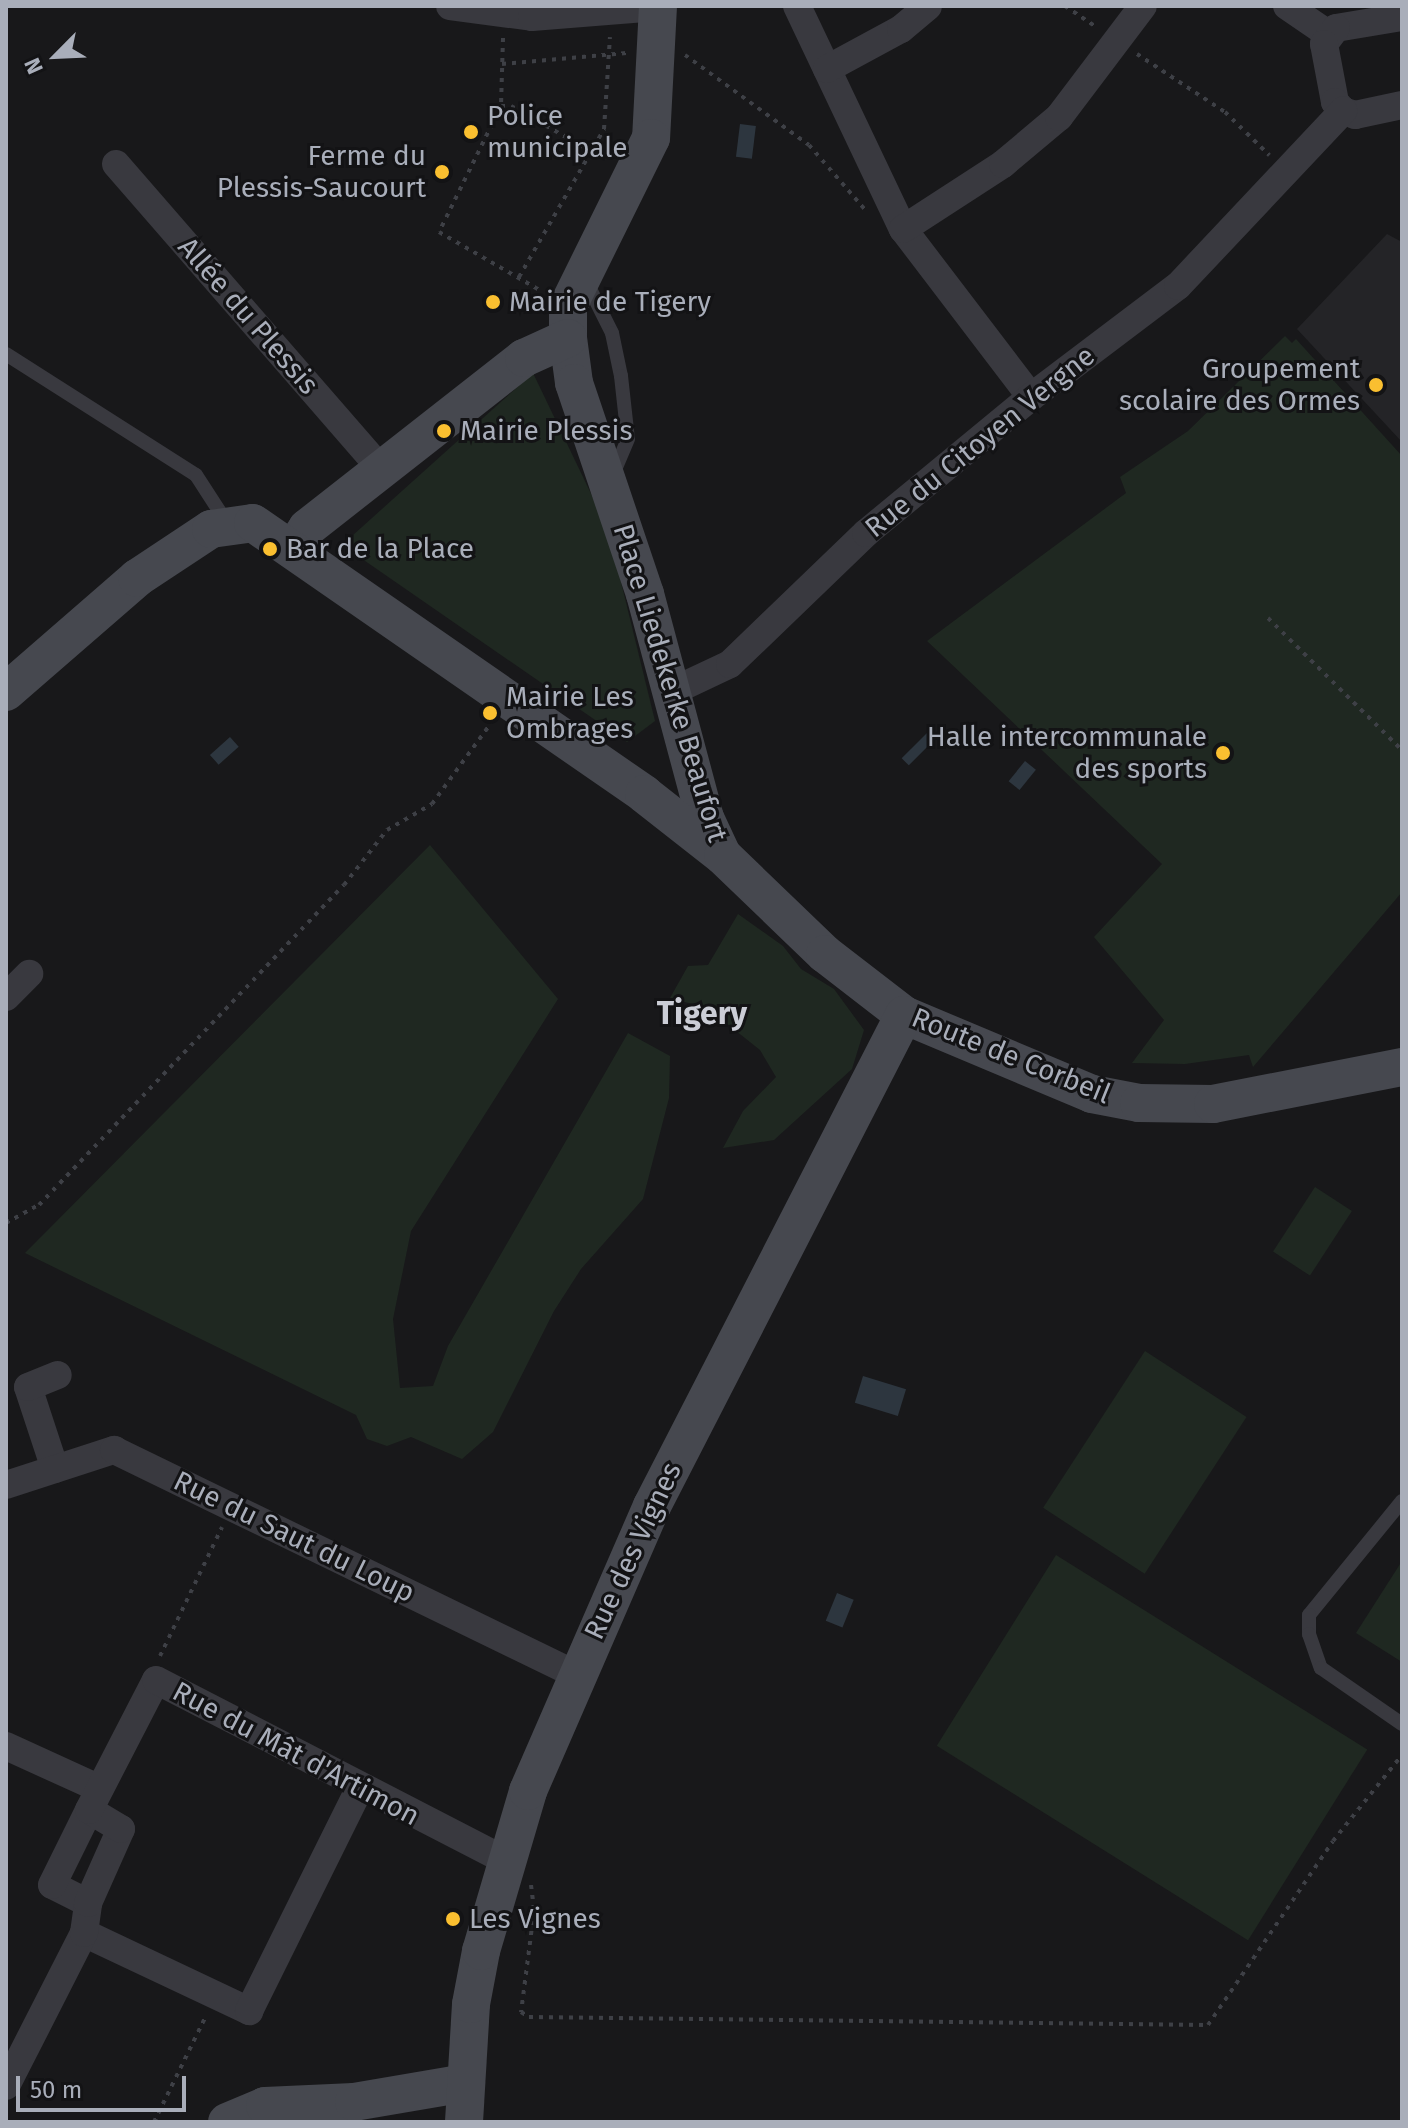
<!DOCTYPE html>
<meta charset="utf-8">
<style>
body{margin:0}
#map{position:relative;width:1408px;height:2128px;overflow:hidden;background:#18181a;font-family:"Fira Sans",sans-serif}
div>[style]{position:absolute}
.built>*{inset:0;background:#242427}
.green>*{inset:0;background:#1f2821;transform-origin:0 0}
.water>*{inset:0;background:#2d363f;transform-origin:0 0}
.path>*{height:4px;margin-top:-2px;transform-origin:0;background:repeating-linear-gradient(90deg,#3e4046 0 4px,transparent 0 10px)}
.lane>*{height:14px;margin:-7px;padding:0 7px;transform-origin:7px;border-radius:7px;background:#39393f}
.street>*{height:28px;margin:-14px;padding:0 14px;transform-origin:14px;border-radius:14px;background:#39393f}
.secondary>*{height:38px;margin:-19px;padding:0 19px;transform-origin:19px;border-radius:19px;background:#46484f}
.dots>*{width:22px;height:22px;translate:-50% -50%;box-sizing:border-box;border:4px solid #131315;border-radius:50%}
span{translate:-50% -50%;white-space:nowrap;text-align:center;line-height:1.15;-webkit-text-stroke:6px #131315;paint-order:stroke}
.poi-label{font-size:28px;color:#a9aeba}
.left{translate:0 -50%;text-align:left}
.right{translate:-100% -50%;text-align:right}
.street-label{font-size:28px;color:#a9aeba}
.quarter-label{font-size:32px;color:#cbcdd6;font-weight:700}
.frame{position:absolute;inset:0;border:8px solid #a9aeba;pointer-events:none}
.north{position:absolute;left:16px;top:16px;width:80px;height:80px;-webkit-text-stroke:6px #131315;paint-order:stroke;rotate:246deg;font-size:22px;font-weight:700;line-height:32px;text-align:center;color:#a9aeba}
.north::after{content:'';display:block;margin:auto;width:28px;height:36px;background:#a9aeba;clip-path:polygon(50% 0,100% 100%,50% 72%,0 100%)}
.scale{position:absolute;left:16px;top:2076px;width:170px;height:36px;box-sizing:border-box;border:4px solid #a9aeba;border-top:0;padding-left:10px;font-size:24px;line-height:28px;white-space:nowrap;color:#a9aeba;-webkit-text-stroke:6px #131315;paint-order:stroke}
</style>
<div id="map">
<div class="built">
<i style="clip-path:polygon(1387px 234px,1402px 242px,1402px 442px,1297px 329px)"></i>
</div>
<div class="green">
<i style="clip-path:polygon(1285px 336px,1292px 343px,1296px 339px,1402px 456px,1402px 892px,1253px 1067px,1249px 1055px,1185px 1064px,1132px 1063px,1164px 1020px,1094px 937px,1162px 864px,927px 641px,1126px 493px,1120px 477px,1188px 431px)"></i>
<i style="clip-path:polygon(533px 373px,608px 529px,655px 721px,627px 742px,342px 545px)"></i>
<i style="clip-path:polygon(430px 845px,558px 999px,411px 1231px,393px 1319px,400px 1388px,433px 1386px,448px 1346px,628px 1033px,670px 1056px,669px 1098px,643px 1199px,581px 1269px,554px 1311px,493px 1432px,462px 1459px,411px 1437px,387px 1446px,367px 1439px,356px 1415px,25px 1253px)"></i>
<i style="clip-path:polygon(738px 914px,783px 946px,801px 969px,834px 989px,864px 1030px,852px 1069px,774px 1140px,723px 1148px,743px 1111px,776px 1077px,760px 1050px,707px 1008px,670px 998px,688px 966px,708px 965px)"></i>
<i style="left:1315px;top:1187px;width:44px;height:77px;rotate:33deg"></i>
<i style="left:1145px;top:1351px;width:121px;height:187px;rotate:33deg"></i>
<i style="left:1056px;top:1555px;width:367px;height:225px;rotate:32deg"></i>
<i style="clip-path:polygon(1402px 1561px,1402px 1662px,1356px 1633px)"></i>
</div>
<div class="water">
<i style="left:740px;top:124px;width:16px;height:33px;rotate:7deg"></i>
<i style="left:930px;top:730px;width:10px;height:40px;rotate:45deg"></i>
<i style="left:230px;top:737px;width:13px;height:27px;rotate:48deg"></i>
<i style="left:1025px;top:761px;width:14px;height:26px;rotate:39deg"></i>
<i style="left:863px;top:1376px;width:45px;height:28px;rotate:17deg"></i>
<i style="left:837px;top:1593px;width:18px;height:30px;rotate:22deg"></i>
</div>
<div class="path">
<i style="left:1065px;top:6px;width:37px;rotate:34deg"></i>
<i style="left:503px;top:38px;width:68px;rotate:91.7deg"></i>
<i style="left:501px;top:106px;width:140px;rotate:116.2deg"></i>
<i style="left:439px;top:232px;width:118px;rotate:30deg"></i>
<i style="left:1137px;top:54px;width:105px;rotate:33.4deg"></i>
<i style="left:1225px;top:112px;width:62px;rotate:44.3deg"></i>
<i style="left:685px;top:55px;width:153px;rotate:36deg"></i>
<i style="left:809px;top:145px;width:89px;rotate:49.1deg"></i>
<i style="left:502px;top:64px;width:125px;rotate:-5deg"></i>
<i style="left:501px;top:106px;width:10px"></i>
<i style="left:511px;top:106px;width:92px;rotate:29.4deg"></i>
<i style="left:519px;top:277px;width:171px;rotate:-60.1deg"></i>
<i style="left:604px;top:129px;width:92px;rotate:-86.3deg"></i>
<i style="left:1268px;top:618px;width:188px;rotate:44.6deg"></i>
<i style="left:6px;top:1223px;width:38px;rotate:-29deg"></i>
<i style="left:39px;top:1205px;width:442px;rotate:-46.4deg"></i>
<i style="left:344px;top:885px;width:70px;rotate:-52deg"></i>
<i style="left:387px;top:830px;width:52px;rotate:-30deg"></i>
<i style="left:432px;top:804px;width:100px;rotate:-53.9deg"></i>
<i style="left:160px;top:1656px;width:143px;rotate:-64.3deg"></i>
<i style="left:531px;top:1885px;width:26px;rotate:83deg"></i>
<i style="left:534px;top:1911px;width:102px;rotate:97.3deg"></i>
<i style="left:521px;top:2012px;width:9px;rotate:32deg"></i>
<i style="left:529px;top:2017px;width:679px;rotate:0.68deg"></i>
<i style="left:1208px;top:2025px;width:222px;rotate:-55.8deg"></i>
<i style="left:1333px;top:1841px;width:110px;rotate:-51.3deg"></i>
<i style="left:154px;top:2122px;width:118px;rotate:-63.9deg"></i>
</div>
<div class="lane">
<i style="left:586px;top:281px;width:58px;rotate:63.4deg"></i>
<i style="left:612px;top:333px;width:44px;rotate:78.2deg"></i>
<i style="left:621px;top:376px;width:63px;rotate:83.7deg"></i>
<i style="left:628px;top:439px;width:38px;rotate:113deg"></i>
<i style="left:6px;top:354px;width:225px;rotate:32.5deg"></i>
<i style="left:196px;top:475px;width:57px;rotate:57.1deg"></i>
<i style="left:1402px;top:1501px;width:147px;rotate:129.2deg"></i>
<i style="left:1309px;top:1615px;width:19px;rotate:90deg"></i>
<i style="left:1309px;top:1634px;width:36px;rotate:71deg"></i>
<i style="left:1321px;top:1668px;width:98px;rotate:34.7deg"></i>
</div>
<div class="street">
<i style="left:450px;top:6px;width:83px;rotate:7.6deg"></i>
<i style="left:532px;top:17px;width:126px;rotate:-4.5deg"></i>
<i style="left:797px;top:6px;width:247px;rotate:64.6deg"></i>
<i style="left:903px;top:229px;width:211px;rotate:52.7deg"></i>
<i style="left:1287px;top:6px;width:50px;rotate:34.3deg"></i>
<i style="left:1402px;top:17px;width:67px;rotate:170.5deg"></i>
<i style="left:1336px;top:28px;width:20px;rotate:127deg"></i>
<i style="left:1324px;top:44px;width:59px;rotate:79.3deg"></i>
<i style="left:1335px;top:102px;width:12px;rotate:48deg"></i>
<i style="left:1343px;top:111px;width:13px;rotate:18deg"></i>
<i style="left:1355px;top:115px;width:48px;rotate:-12deg"></i>
<i style="left:827px;top:69px;width:84px;rotate:-28.4deg"></i>
<i style="left:901px;top:29px;width:35px;rotate:-40deg"></i>
<i style="left:116px;top:164px;width:403px;rotate:49deg"></i>
<i style="left:903px;top:229px;width:119px;rotate:-33deg"></i>
<i style="left:1003px;top:164px;width:73px;rotate:-40deg"></i>
<i style="left:1059px;top:117px;width:139px;rotate:-52.9deg"></i>
<i style="left:673px;top:691px;width:63px;rotate:-25.3deg"></i>
<i style="left:730px;top:664px;width:189px;rotate:-43.9deg"></i>
<i style="left:866px;top:533px;width:214px;rotate:-39.5deg"></i>
<i style="left:1031px;top:397px;width:184px;rotate:-37.1deg"></i>
<i style="left:1178px;top:286px;width:241px;rotate:-46.7deg"></i>
<i style="left:6px;top:997px;width:33px;rotate:-45deg"></i>
<i style="left:55px;top:1469px;width:86px;rotate:-108.2deg"></i>
<i style="left:28px;top:1387px;width:32px;rotate:-22deg"></i>
<i style="left:6px;top:1485px;width:114px;rotate:-18deg"></i>
<i style="left:114px;top:1450px;width:513px;rotate:25.92deg"></i>
<i style="left:6px;top:1746px;width:101px;rotate:24.5deg"></i>
<i style="left:88px;top:1903px;width:40px;rotate:-153.4deg"></i>
<i style="left:52px;top:1885px;width:84px;rotate:-63.7deg"></i>
<i style="left:84px;top:1933px;width:183px;rotate:25.3deg"></i>
<i style="left:249px;top:2011px;width:248px;rotate:-63.6deg"></i>
<i style="left:6px;top:2086px;width:172px;rotate:-63deg"></i>
<i style="left:84px;top:1933px;width:30px;rotate:-82deg"></i>
<i style="left:88px;top:1903px;width:81px;rotate:-66deg"></i>
<i style="left:121px;top:1829px;width:37px;rotate:-149deg"></i>
<i style="left:89px;top:1810px;width:146px;rotate:-62.7deg"></i>
<i style="left:156px;top:1680px;width:392px;rotate:27.3deg"></i>
</div>
<div class="secondary">
<i style="left:658px;top:6px;width:132px;rotate:93deg"></i>
<i style="left:651px;top:138px;width:187px;rotate:116.3deg"></i>
<i style="left:568px;top:306px;width:32px;rotate:90deg"></i>
<i style="left:568px;top:338px;width:45px;rotate:82.4deg"></i>
<i style="left:574px;top:383px;width:223px;rotate:71.4deg"></i>
<i style="left:645px;top:594px;width:232px;rotate:75deg"></i>
<i style="left:705px;top:818px;width:40px;rotate:65deg"></i>
<i style="left:293px;top:549px;width:25px;rotate:-56deg"></i>
<i style="left:307px;top:528px;width:276px;rotate:-38.1deg"></i>
<i style="left:524px;top:358px;width:48px;rotate:-24.4deg"></i>
<i style="left:6px;top:692px;width:174px;rotate:-41deg"></i>
<i style="left:137px;top:578px;width:89px;rotate:-33.5deg"></i>
<i style="left:211px;top:529px;width:42px;rotate:-8.1deg"></i>
<i style="left:253px;top:523px;width:476px;rotate:34.7deg"></i>
<i style="left:644px;top:794px;width:100px;rotate:38.1deg"></i>
<i style="left:723px;top:856px;width:141px;rotate:43.9deg"></i>
<i style="left:825px;top:954px;width:100px;rotate:37.7deg"></i>
<i style="left:904px;top:1015px;width:204px;rotate:22.8deg"></i>
<i style="left:1092px;top:1094px;width:48px;rotate:10.8deg"></i>
<i style="left:1139px;top:1103px;width:74px;rotate:0.8deg"></i>
<i style="left:1213px;top:1104px;width:193px;rotate:-11.1deg"></i>
<i style="left:227px;top:2122px;width:41px;rotate:-22.8deg"></i>
<i style="left:265px;top:2106px;width:89px;rotate:-2.6deg"></i>
<i style="left:354px;top:2102px;width:113px;rotate:-9.7deg"></i>
<i style="left:464px;top:2122px;width:118px;rotate:-86.6deg"></i>
<i style="left:471px;top:2004px;width:54px;rotate:-79.3deg"></i>
<i style="left:481px;top:1951px;width:167px;rotate:-73.6deg"></i>
<i style="left:528px;top:1791px;width:311px;rotate:-66.5deg"></i>
<i style="left:652px;top:1506px;width:552px;rotate:-62.83deg"></i>
</div>
<div class="dots">
<i style="left:471px;top:132px;background:#fabf30"></i>
<i style="left:442px;top:172px;background:#fabf30"></i>
<i style="left:493px;top:302px;background:#fabf30"></i>
<i style="left:1376px;top:385px;background:#fabf30"></i>
<i style="left:444px;top:431px;background:#fabf30"></i>
<i style="left:270px;top:549px;background:#fabf30"></i>
<i style="left:490px;top:713px;background:#fabf30"></i>
<i style="left:1223px;top:753px;background:#fabf30"></i>
<i style="left:453px;top:1919px;background:#fabf30"></i>
</div>
<div class="poi-label">
<span class="left" style="left:487px;top:132px">Police<br>municipale</span>
<span class="right" style="left:426px;top:172px">Ferme du<br>Plessis-Saucourt</span>
<span class="left" style="left:509px;top:302px">Mairie de Tigery</span>
<span class="right" style="left:1360px;top:385px">Groupement<br>scolaire des Ormes</span>
<span class="left" style="left:460px;top:431px">Mairie Plessis</span>
<span class="left" style="left:286px;top:549px">Bar de la Place</span>
<span class="left" style="left:506px;top:713px">Mairie Les<br>Ombrages</span>
<span class="right" style="left:1207px;top:753px">Halle intercommunale<br>des sports</span>
<span class="left" style="left:469px;top:1919px">Les Vignes</span>
</div>
<div class="street-label">
<span style="left:248px;top:316px;rotate:49deg">Allée du Plessis</span>
<span style="left:980px;top:442px;rotate:-39deg">Rue du Citoyen Vergne</span>
<span style="left:670px;top:683px;rotate:73deg">Place Liedekerke Beaufort</span>
<span style="left:1011px;top:1056px;rotate:22deg">Route de Corbeil</span>
<span style="left:294px;top:1537px;rotate:26deg">Rue du Saut du Loup</span>
<span style="left:633px;top:1551px;rotate:-65deg">Rue des Vignes</span>
<span style="left:296px;top:1754px;rotate:28deg">Rue du Mât d'Artimon</span>
</div>
<div class="quarter-label">
<span style="left:702px;top:1013px">Tigery</span>
</div>
<div class="frame"></div>
<div class="north">N</div>
<div class="scale">50 m</div>
</div>
